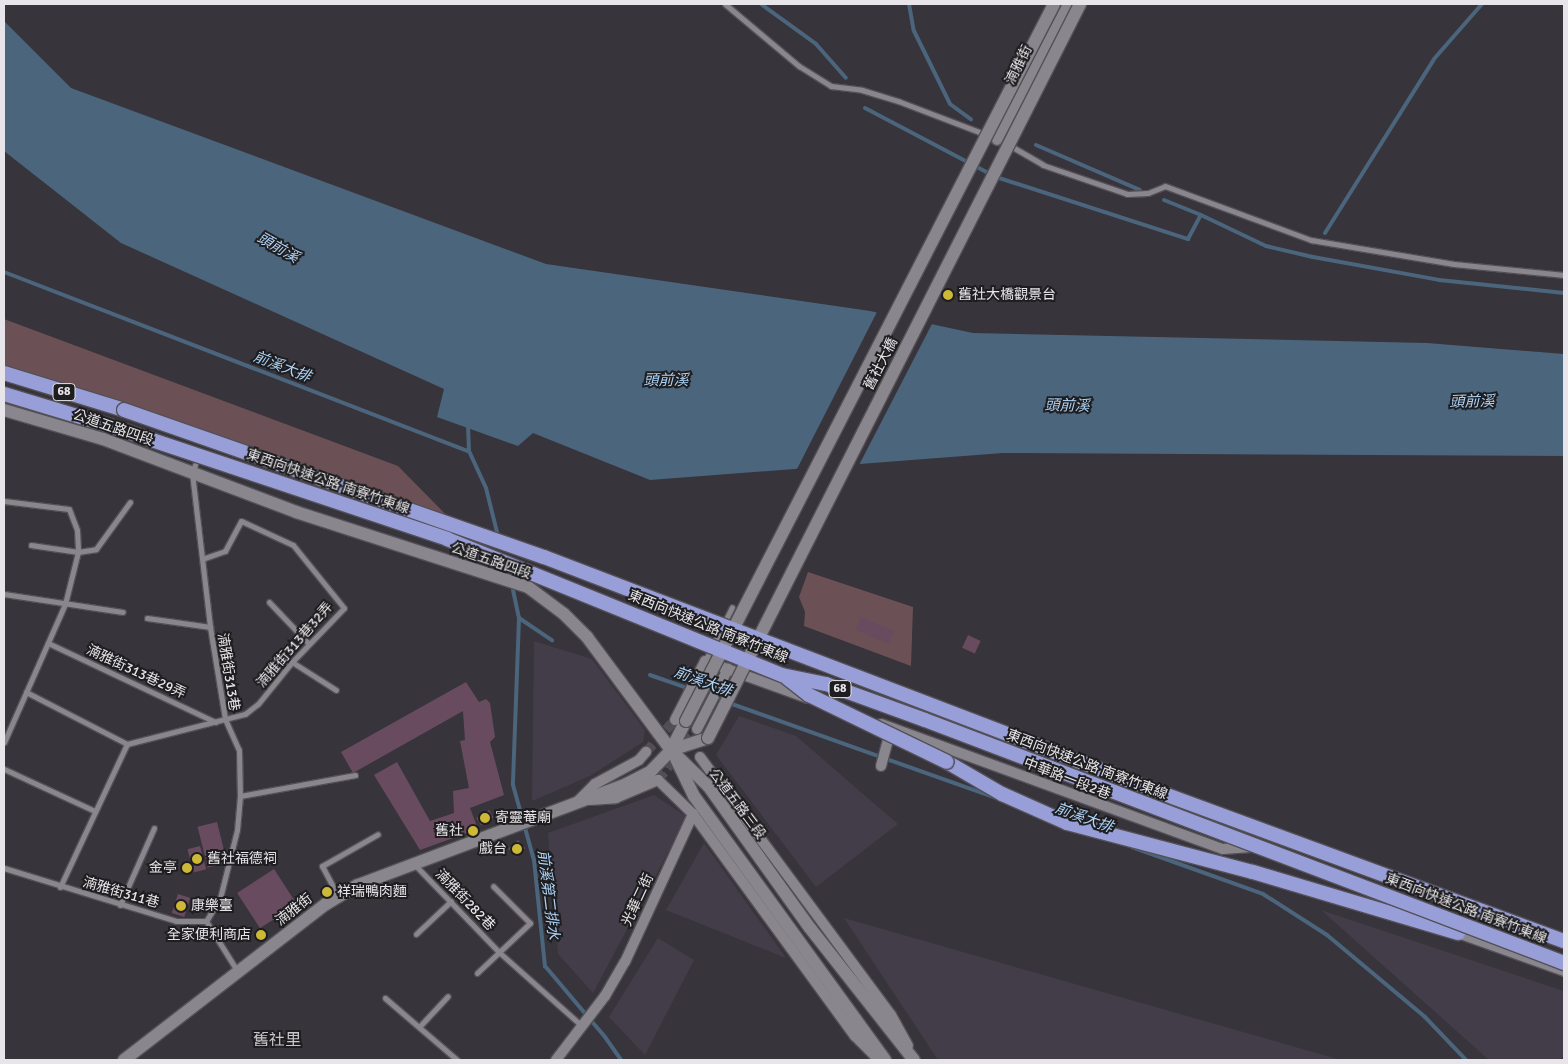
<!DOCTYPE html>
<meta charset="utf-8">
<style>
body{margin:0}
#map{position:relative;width:1568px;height:1064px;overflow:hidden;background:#37343b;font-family:Signika,"Noto Sans TC",sans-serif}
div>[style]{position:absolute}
.built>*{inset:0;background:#433d49}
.green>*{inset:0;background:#6b5155}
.water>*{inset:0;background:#4b657d}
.pier>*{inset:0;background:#37343b}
.stream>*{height:4px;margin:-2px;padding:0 2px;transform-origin:2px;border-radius:2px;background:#4b657d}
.building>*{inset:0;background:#694b60;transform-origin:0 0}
.minor-tunnel>*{height:10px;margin-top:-5px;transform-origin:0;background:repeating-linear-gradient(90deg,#514f55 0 10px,transparent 0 15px)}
.roads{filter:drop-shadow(1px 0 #535056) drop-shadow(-1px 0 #535056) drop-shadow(0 1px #535056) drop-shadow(0 -1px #535056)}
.service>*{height:5px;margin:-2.5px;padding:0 2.5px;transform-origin:2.5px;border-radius:2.5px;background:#8a868e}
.minor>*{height:10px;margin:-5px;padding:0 5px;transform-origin:5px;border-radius:5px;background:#8a868e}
.tertiary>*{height:12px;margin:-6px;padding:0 6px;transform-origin:6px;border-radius:6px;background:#8a868e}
.trunk>*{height:14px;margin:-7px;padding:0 7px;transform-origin:7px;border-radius:7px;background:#989ed8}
.bridges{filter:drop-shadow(1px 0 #535056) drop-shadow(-1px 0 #535056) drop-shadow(0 1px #535056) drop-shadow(0 -1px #535056)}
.tertiary-bridge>*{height:12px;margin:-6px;padding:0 6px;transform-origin:6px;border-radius:6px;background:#8a868e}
.trunk-bridge>*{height:14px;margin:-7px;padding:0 7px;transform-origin:7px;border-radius:7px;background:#989ed8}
.dots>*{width:14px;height:14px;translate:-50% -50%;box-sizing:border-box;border:2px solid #1e1d1f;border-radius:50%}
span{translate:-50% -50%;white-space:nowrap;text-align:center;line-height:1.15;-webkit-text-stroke:4px #1e1d1f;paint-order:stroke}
.shield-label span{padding:1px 4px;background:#1e1d1f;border:1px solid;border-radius:4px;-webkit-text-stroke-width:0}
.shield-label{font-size:12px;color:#e7e5e9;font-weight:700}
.street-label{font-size:14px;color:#e7e5e9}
.poi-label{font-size:14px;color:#e7e5e9}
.left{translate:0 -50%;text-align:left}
.right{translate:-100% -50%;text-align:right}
.water-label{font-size:15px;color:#aed3f7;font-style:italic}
.quarter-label{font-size:16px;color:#cac6ce}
.frame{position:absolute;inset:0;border:5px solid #e7e5e9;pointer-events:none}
</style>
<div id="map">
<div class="built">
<i style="clip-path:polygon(534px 641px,592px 659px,645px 730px,643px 742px,590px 776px,532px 801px)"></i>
<i style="clip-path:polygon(739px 716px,796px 736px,898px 824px,816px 887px,716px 755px)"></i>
<i style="clip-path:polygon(654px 795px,687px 817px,593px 993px,558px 954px,548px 833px)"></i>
<i style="clip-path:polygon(704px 843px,786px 958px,666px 910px)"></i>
<i style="clip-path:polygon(1321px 910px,1564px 991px,1564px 1056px,1559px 1060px,1489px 1060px)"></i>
<i style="clip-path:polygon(844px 918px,1341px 1060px,938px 1060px)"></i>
<i style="clip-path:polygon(658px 938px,694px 960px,645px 1055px,609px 1017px)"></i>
</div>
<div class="green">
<i style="clip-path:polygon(4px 319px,398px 466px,467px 536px,4px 370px)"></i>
<i style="clip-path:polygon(808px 572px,913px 607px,911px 666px,804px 626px,805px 612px,799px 597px)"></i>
</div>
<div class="water">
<i style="clip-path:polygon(4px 21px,71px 88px,546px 264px,870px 311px,973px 333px,1427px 343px,1564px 354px,1564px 456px,1003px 453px,650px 480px,533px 433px,518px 446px,437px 417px,444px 389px,121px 243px,4px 151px)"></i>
</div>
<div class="pier">
<i style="clip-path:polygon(878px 310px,933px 322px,858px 467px,796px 471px)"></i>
</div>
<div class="stream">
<i style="left:761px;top:4px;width:68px;rotate:36deg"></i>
<i style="left:816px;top:44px;width:45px;rotate:48.6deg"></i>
<i style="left:909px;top:4px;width:27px;rotate:80deg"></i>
<i style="left:914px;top:31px;width:81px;rotate:63.7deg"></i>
<i style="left:950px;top:104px;width:26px;rotate:36deg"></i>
<i style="left:865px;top:108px;width:148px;rotate:27.8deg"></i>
<i style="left:996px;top:177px;width:202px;rotate:17.9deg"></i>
<i style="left:1188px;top:239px;width:27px;rotate:-62deg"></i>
<i style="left:1201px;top:215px;width:72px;rotate:25.5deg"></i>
<i style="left:1266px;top:246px;width:48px;rotate:13.2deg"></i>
<i style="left:1313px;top:257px;width:128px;rotate:10.3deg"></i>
<i style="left:1439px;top:280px;width:126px;rotate:5.9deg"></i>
<i style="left:1036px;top:145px;width:113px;rotate:23.4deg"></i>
<i style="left:1164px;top:200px;width:40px;rotate:22deg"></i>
<i style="left:1325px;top:233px;width:205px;rotate:-57.9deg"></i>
<i style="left:1434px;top:59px;width:73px;rotate:-48.9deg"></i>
<i style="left:4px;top:272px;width:498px;rotate:21.1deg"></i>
<i style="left:469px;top:451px;width:41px;rotate:65.3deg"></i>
<i style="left:486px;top:488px;width:49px;rotate:76deg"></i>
<i style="left:468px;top:424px;width:27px;rotate:88deg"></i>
<i style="left:513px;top:590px;width:29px;rotate:78deg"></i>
<i style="left:519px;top:618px;width:167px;rotate:92.1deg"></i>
<i style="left:513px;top:785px;width:78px;rotate:74.4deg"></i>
<i style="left:534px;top:860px;width:107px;rotate:84.1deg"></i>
<i style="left:545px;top:966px;width:93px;rotate:49.8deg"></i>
<i style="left:605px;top:1037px;width:28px;rotate:55deg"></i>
<i style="left:519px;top:618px;width:40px;rotate:34deg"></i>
<i style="left:650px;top:675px;width:42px;rotate:19.3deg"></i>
<i style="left:704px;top:694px;width:310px;rotate:19.6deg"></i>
<i style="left:1132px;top:847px;width:139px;rotate:19.7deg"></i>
<i style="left:1263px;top:894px;width:76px;rotate:32.6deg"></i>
<i style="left:1327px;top:935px;width:128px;rotate:39.9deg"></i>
<i style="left:1425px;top:1017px;width:59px;rotate:46.4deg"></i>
</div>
<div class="building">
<i style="left:861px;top:617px;width:36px;height:14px;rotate:23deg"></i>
<i style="left:968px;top:635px;width:14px;height:14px;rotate:25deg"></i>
<i style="clip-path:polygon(466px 682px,479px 702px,486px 699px,490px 703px,495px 737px,490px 742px,504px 795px,470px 808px,478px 829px,420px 850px,374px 775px,397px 762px,430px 821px,454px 813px,453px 791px,469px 788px,460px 741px,465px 740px,463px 711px,353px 773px,341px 752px)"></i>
<i style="left:489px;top:810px;width:9px;height:15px;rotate:58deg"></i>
<i style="left:217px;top:822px;width:42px;height:20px;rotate:76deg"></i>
<i style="left:518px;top:840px;width:11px;height:13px;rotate:49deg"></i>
<i style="left:200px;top:846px;width:24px;height:13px;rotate:75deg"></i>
<i style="left:274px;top:869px;width:42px;height:44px;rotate:57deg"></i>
<i style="left:178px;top:894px;width:13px;height:20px;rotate:18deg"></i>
</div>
<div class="minor-tunnel">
<i style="left:646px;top:752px;width:43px;rotate:-47.8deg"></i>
<i style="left:658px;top:780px;width:64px;rotate:-52.6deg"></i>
</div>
<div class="roads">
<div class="service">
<i style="left:725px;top:4px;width:97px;rotate:40deg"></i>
<i style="left:799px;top:66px;width:38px;rotate:32deg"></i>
<i style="left:831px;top:86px;width:31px;rotate:7deg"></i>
<i style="left:862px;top:90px;width:38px;rotate:17deg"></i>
<i style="left:898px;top:101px;width:95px;rotate:20.9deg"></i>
<i style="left:1009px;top:145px;width:39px;rotate:30deg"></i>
<i style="left:1043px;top:165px;width:89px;rotate:19deg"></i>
<i style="left:1127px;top:194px;width:21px;rotate:-3deg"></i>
<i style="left:1148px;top:193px;width:18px;rotate:-22deg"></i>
<i style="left:1165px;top:186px;width:156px;rotate:20.3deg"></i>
<i style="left:1311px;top:240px;width:145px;rotate:9.5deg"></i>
<i style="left:1454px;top:264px;width:111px;rotate:5.7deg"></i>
<i style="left:195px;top:465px;width:9px;rotate:111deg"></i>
<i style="left:192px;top:473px;width:155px;rotate:83.3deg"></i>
<i style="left:210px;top:627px;width:93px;rotate:80.7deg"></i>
<i style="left:225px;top:719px;width:34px;rotate:66deg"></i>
<i style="left:239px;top:750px;width:46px;rotate:88.8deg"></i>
<i style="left:240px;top:796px;width:34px;rotate:95deg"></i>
<i style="left:237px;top:830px;width:70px;rotate:104deg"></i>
<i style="left:220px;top:898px;width:27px;rotate:121deg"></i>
<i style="left:4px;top:501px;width:65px;rotate:7deg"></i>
<i style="left:69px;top:509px;width:22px;rotate:69deg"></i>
<i style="left:77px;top:530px;width:22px;rotate:87deg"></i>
<i style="left:78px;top:552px;width:54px;rotate:104deg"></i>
<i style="left:65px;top:604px;width:151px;rotate:113.8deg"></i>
<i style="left:31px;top:545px;width:48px;rotate:8.5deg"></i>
<i style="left:78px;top:552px;width:18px;rotate:-9deg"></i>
<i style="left:96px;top:549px;width:58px;rotate:-54.1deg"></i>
<i style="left:4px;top:594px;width:120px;rotate:8.6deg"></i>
<i style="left:269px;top:602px;width:58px;rotate:46.4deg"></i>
<i style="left:147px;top:618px;width:64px;rotate:8.1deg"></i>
<i style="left:48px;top:643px;width:185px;rotate:25.3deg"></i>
<i style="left:705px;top:661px;width:60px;rotate:-63.4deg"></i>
<i style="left:292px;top:662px;width:52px;rotate:32.5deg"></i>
<i style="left:26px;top:692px;width:114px;rotate:27.2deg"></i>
<i style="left:127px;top:744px;width:122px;rotate:-14.3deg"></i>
<i style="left:245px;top:714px;width:16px;rotate:-38deg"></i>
<i style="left:258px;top:704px;width:54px;rotate:-51deg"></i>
<i style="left:292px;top:662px;width:75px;rotate:-46.1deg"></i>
<i style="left:344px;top:608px;width:81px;rotate:-129deg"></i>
<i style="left:293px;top:545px;width:57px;rotate:-155.2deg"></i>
<i style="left:241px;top:521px;width:34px;rotate:118deg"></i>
<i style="left:225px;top:551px;width:24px;rotate:161deg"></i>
<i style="left:4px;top:769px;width:100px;rotate:24.8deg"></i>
<i style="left:240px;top:796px;width:117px;rotate:-10.3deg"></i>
<i style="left:414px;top:864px;width:124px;rotate:46deg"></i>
<i style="left:500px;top:953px;width:110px;rotate:41.7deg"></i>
<i style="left:4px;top:868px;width:180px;rotate:17.1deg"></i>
<i style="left:176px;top:921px;width:30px"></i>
<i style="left:60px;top:887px;width:158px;rotate:-64.9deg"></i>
<i style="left:338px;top:896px;width:34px;rotate:-118deg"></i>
<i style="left:322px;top:866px;width:64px;rotate:-29.7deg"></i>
<i style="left:120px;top:905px;width:84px;rotate:-66.2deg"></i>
<i style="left:206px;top:921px;width:60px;rotate:57.9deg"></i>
<i style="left:416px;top:934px;width:48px;rotate:-43.3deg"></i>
<i style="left:477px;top:973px;width:73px;rotate:-43.3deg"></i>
<i style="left:530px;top:923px;width:52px;rotate:-135deg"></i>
<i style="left:385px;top:998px;width:95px;rotate:40.7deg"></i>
<i style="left:419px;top:1027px;width:42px;rotate:-46.9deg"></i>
</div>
<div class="minor">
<i style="left:997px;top:140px;width:153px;rotate:-62.4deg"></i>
<i style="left:675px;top:720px;width:66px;rotate:-63deg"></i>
<i style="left:705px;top:661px;width:109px;rotate:19.8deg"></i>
<i style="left:881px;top:724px;width:364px;rotate:20.1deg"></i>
<i style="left:1223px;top:849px;width:31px;rotate:-4deg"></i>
<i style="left:697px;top:729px;width:68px;rotate:-62.7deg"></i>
<i style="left:700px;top:757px;width:321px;rotate:53.5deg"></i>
<i style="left:891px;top:1015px;width:35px;rotate:61deg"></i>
<i style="left:881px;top:766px;width:28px;rotate:-75deg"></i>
<i style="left:590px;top:800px;width:26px;rotate:-4deg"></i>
<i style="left:616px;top:798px;width:46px;rotate:-23.2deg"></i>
<i style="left:658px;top:780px;width:49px;rotate:44.2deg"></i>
<i style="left:693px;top:814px;width:275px;rotate:53.9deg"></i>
<i style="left:855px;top:1036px;width:34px;rotate:45deg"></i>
<i style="left:578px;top:801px;width:24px;rotate:-45deg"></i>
<i style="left:595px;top:784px;width:50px;rotate:-28.6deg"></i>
<i style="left:639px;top:760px;width:11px;rotate:-49deg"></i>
<i style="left:1454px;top:928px;width:6px;rotate:51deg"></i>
<i style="left:1458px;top:933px;width:113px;rotate:19.7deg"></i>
<i style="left:556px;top:1060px;width:81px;rotate:-52.6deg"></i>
<i style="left:605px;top:996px;width:39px;rotate:-60deg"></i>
<i style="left:625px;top:962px;width:163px;rotate:-65.3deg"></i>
</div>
<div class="tertiary">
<i style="left:4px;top:410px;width:103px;rotate:16.3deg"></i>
<i style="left:103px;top:439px;width:206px;rotate:20.7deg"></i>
<i style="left:296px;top:512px;width:244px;rotate:17.9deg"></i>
<i style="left:528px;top:587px;width:45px;rotate:36.9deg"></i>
<i style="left:564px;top:614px;width:33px;rotate:45deg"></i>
<i style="left:587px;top:637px;width:141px;rotate:53.4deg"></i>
<i style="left:671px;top:750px;width:53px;rotate:44.2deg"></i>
<i style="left:709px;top:787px;width:173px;rotate:54.4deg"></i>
<i style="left:810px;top:928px;width:168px;rotate:51.8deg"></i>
<i style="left:671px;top:750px;width:39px;rotate:-18deg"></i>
<i style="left:676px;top:759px;width:41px;rotate:64.1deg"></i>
<i style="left:694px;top:796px;width:326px;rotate:54.1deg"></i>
<i style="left:124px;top:1060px;width:255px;rotate:-37.7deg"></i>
<i style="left:326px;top:904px;width:37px;rotate:-31deg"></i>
<i style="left:358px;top:885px;width:286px;rotate:-20.6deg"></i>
<i style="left:626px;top:784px;width:28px;rotate:-27deg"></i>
<i style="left:651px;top:771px;width:29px;rotate:-46deg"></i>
<i style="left:671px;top:750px;width:33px;rotate:-63deg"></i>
</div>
<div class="trunk">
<i style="left:4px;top:373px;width:126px;rotate:17.1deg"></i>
<i style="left:4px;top:394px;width:114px;rotate:16.8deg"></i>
<i style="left:947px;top:762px;width:64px;rotate:30.2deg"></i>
<i style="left:1002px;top:794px;width:71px;rotate:24deg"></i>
<i style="left:1067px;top:823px;width:192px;rotate:14.8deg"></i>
<i style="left:1253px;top:872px;width:214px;rotate:16.6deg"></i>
</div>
</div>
<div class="bridges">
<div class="tertiary-bridge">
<i style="left:686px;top:721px;width:806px;rotate:-62.83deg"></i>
<i style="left:708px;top:738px;width:823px;rotate:-63.12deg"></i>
</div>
<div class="trunk-bridge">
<i style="left:124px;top:410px;width:445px;rotate:19.3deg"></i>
<i style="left:544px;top:557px;width:667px;rotate:20.91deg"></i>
<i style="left:1167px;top:795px;width:423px;rotate:20.2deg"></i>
<i style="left:113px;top:427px;width:352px;rotate:18.5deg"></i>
<i style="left:447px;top:539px;width:362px;rotate:22.1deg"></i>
<i style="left:782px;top:675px;width:45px;rotate:11.6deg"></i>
<i style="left:826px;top:684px;width:105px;rotate:20deg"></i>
<i style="left:925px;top:720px;width:684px;rotate:20.82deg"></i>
<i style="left:787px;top:678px;width:28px;rotate:38deg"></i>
<i style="left:809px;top:695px;width:153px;rotate:25.9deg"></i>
</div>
</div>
<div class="dots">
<i style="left:948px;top:295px;background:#ceb837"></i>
<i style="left:485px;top:818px;background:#ceb837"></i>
<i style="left:473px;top:831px;background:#ceb837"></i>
<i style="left:517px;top:849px;background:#ceb837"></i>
<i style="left:197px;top:859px;background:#ceb837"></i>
<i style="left:187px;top:868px;background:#ceb837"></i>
<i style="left:327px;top:892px;background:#ceb837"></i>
<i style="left:181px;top:906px;background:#ceb837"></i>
<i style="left:261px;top:935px;background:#ceb837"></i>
</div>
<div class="shield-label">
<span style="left:64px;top:392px">68</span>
<span style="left:840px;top:689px">68</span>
</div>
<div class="street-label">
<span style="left:1019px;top:65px;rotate:-63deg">湳雅街</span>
<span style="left:881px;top:364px;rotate:-63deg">舊社大橋</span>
<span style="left:113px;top:428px;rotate:19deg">公道五路四段</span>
<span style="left:328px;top:482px;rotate:19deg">東西向快速公路 南寮竹東線</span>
<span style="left:491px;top:561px;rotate:19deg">公道五路四段</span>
<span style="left:708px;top:627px;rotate:22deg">東西向快速公路 南寮竹東線</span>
<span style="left:295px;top:645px;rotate:-49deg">湳雅街313巷32弄</span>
<span style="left:136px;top:672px;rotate:25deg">湳雅街313巷29弄</span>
<span style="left:228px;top:672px;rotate:81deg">湳雅街313巷</span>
<span style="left:1087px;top:765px;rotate:21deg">東西向快速公路 南寮竹東線</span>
<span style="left:1067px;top:779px;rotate:21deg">中華路一段2巷</span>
<span style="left:737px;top:804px;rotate:53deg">公道五路三段</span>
<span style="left:121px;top:893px;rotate:16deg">湳雅街311巷</span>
<span style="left:465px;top:900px;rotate:46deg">湳雅街282巷</span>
<span style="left:638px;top:900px;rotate:-65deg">光華二街</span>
<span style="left:1466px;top:909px;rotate:21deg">東西向快速公路 南寮竹東線</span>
<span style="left:294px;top:910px;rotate:-38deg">湳雅街</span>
</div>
<div class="poi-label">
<span class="left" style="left:958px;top:295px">舊社大橋觀景台</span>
<span class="left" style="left:495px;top:818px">寄靈菴廟</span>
<span class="right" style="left:463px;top:831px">舊社</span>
<span class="right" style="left:507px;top:849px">戲台</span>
<span class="left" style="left:207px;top:859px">舊社福德祠</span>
<span class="right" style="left:177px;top:868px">金亭</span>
<span class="left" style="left:337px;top:892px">祥瑞鴨肉麵</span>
<span class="left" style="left:191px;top:906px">康樂臺</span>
<span class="right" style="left:251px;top:935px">全家便利商店</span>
</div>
<div class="water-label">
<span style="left:278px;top:248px;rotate:30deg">頭前溪</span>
<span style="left:282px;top:367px;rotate:21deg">前溪大排</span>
<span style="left:666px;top:381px">頭前溪</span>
<span style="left:1472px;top:402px;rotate:-1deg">頭前溪</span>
<span style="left:1067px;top:406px;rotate:1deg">頭前溪</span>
<span style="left:703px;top:682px;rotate:20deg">前溪大排</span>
<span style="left:1084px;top:818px;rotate:20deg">前溪大排</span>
<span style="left:548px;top:895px;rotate:83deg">前溪第二排水</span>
</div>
<div class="quarter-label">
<span style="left:277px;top:1040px">舊社里</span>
</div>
<div class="frame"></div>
</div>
